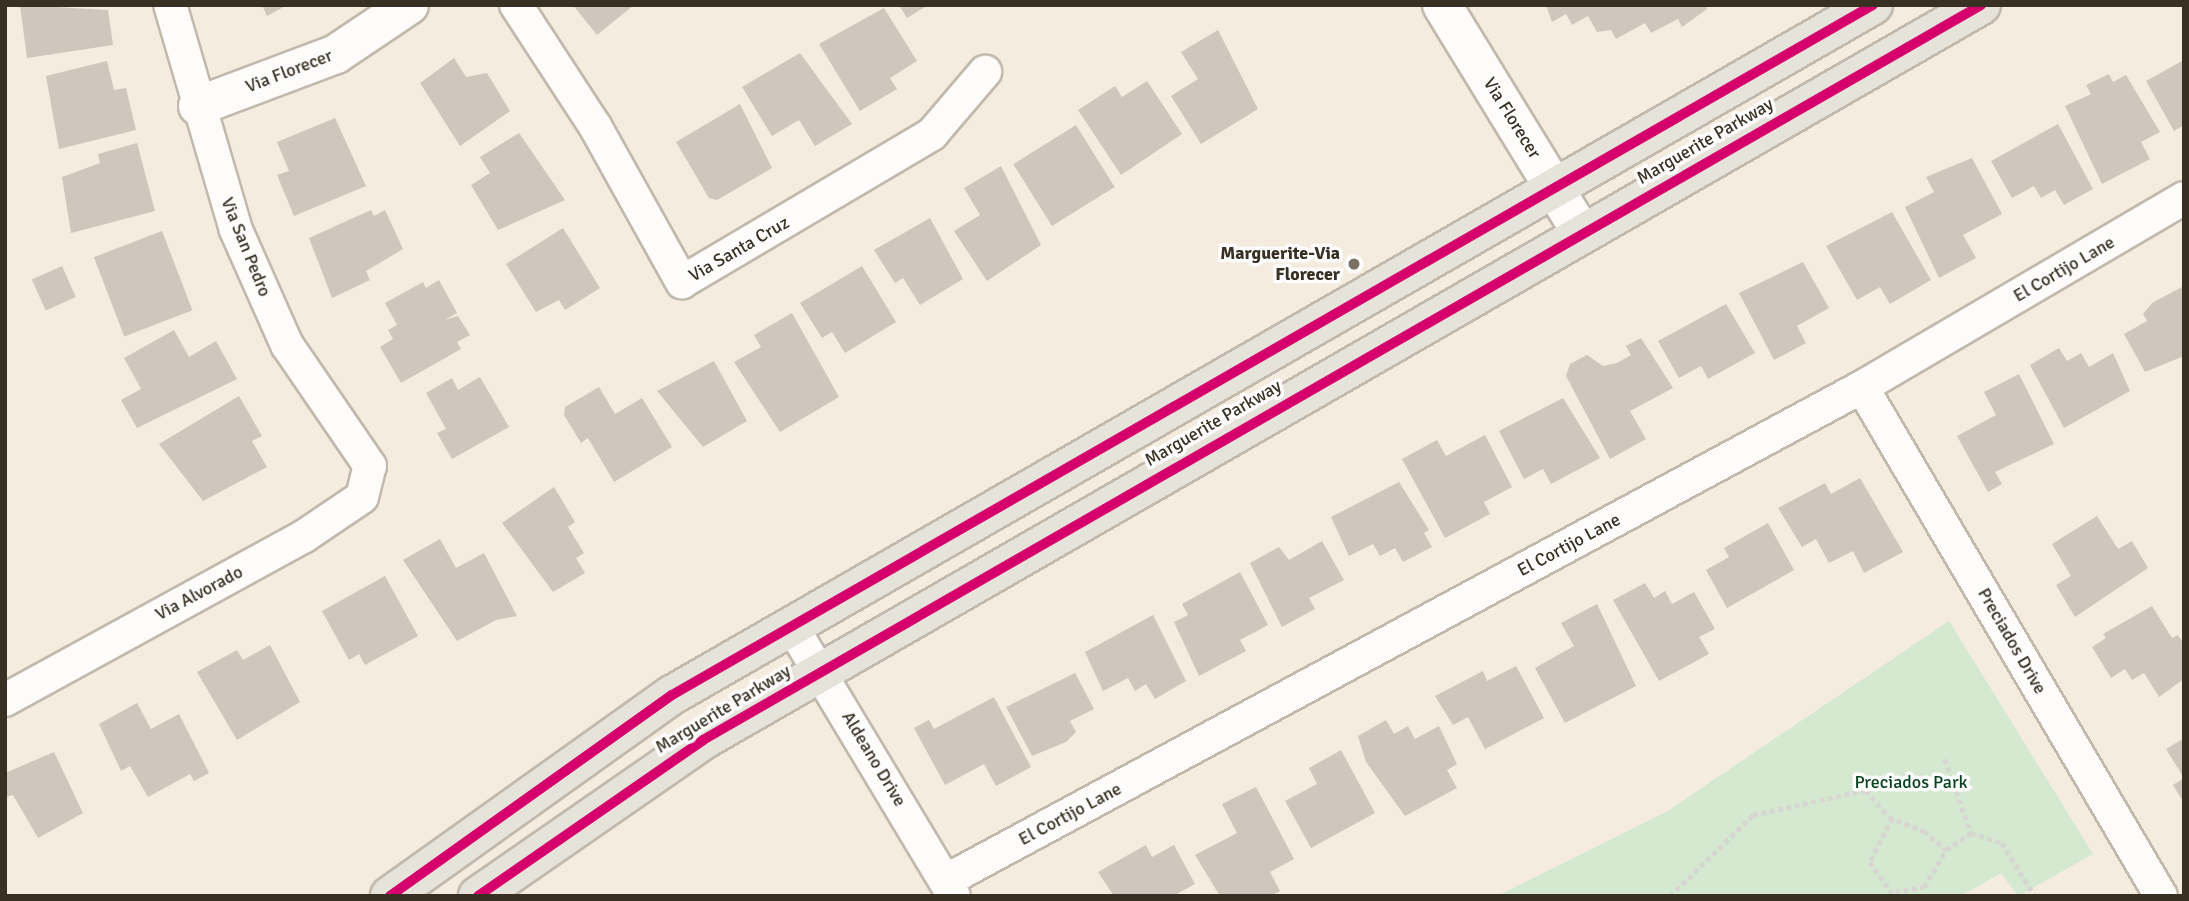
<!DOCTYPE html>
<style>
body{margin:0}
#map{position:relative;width:2189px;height:901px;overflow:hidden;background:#f4ecde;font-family:Signika,sans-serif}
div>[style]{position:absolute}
.green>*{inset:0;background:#d4e9d0}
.building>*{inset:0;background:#cfc7bb;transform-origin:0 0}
.path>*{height:4.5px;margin-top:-2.25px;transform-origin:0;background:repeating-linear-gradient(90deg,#d8d6d1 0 5px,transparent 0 8.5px)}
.roads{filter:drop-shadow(2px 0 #c0b9ac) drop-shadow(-2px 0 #c0b9ac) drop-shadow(0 2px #c0b9ac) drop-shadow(0 -2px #c0b9ac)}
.minor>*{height:32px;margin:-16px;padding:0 16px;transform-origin:16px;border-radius:16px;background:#fdfcfa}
.tertiary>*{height:38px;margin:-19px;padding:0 19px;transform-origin:19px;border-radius:19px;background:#fdfcfa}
.primary>*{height:38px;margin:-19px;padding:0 19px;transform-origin:19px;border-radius:19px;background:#e6e3db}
.cycleway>*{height:10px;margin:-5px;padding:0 5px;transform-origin:5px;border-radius:5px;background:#d6006c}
.dots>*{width:19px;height:19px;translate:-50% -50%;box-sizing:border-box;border:4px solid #fdfdfd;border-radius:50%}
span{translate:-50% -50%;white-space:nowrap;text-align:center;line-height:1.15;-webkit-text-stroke:7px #fdfdfd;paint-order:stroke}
.street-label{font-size:18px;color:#373023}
.poi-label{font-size:18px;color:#373023;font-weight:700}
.right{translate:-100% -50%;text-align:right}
.park-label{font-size:18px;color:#084220}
.frame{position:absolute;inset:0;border:7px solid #373023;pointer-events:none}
</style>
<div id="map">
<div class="green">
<i style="clip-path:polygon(1949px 621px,2093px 854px,2018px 896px,2001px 873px,1961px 896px,1497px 896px,1666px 812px)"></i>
</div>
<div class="building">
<i style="clip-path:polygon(20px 5px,108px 10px,113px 45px,27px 58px)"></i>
<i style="clip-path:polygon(262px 5px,287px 5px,267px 16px)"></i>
<i style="clip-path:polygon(573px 5px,634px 5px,597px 35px)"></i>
<i style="clip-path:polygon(899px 5px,928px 5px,907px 18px)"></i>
<i style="clip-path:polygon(1546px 5px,1705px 5px,1707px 9px,1682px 27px,1678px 19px,1651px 33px,1645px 23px,1616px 39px,1611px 30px,1597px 32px,1588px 16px,1572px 25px,1566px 14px,1552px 22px)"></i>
<i style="clip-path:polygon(884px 8px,917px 61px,890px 78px,897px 89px,860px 111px,819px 44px)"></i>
<i style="clip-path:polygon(1218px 30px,1258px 109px,1201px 144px,1171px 96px,1198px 79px,1181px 52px)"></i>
<i style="clip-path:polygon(800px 53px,852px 124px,815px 146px,799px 120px,772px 136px,742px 87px)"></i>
<i style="clip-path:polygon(454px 58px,466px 77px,487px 73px,510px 111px,460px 146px,420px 83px)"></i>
<i style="clip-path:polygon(2184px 60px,2184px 125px,2174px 131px,2146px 81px)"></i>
<i style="clip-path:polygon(107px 61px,114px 90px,126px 88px,136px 130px,59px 149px,46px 76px)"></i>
<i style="clip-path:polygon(2109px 74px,2113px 82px,2126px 75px,2160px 132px,2141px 142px,2150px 159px,2102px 184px,2065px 106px,2091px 94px,2086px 85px)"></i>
<i style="clip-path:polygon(1147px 81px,1182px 134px,1121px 175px,1078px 110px,1115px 86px,1122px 97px)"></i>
<i style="clip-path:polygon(740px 104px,772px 168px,717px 200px,709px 198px,676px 142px)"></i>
<i style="clip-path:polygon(335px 118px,366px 186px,294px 216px,277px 175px,289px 171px,277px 142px)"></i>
<i style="clip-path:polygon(2058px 124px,2093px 189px,2064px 205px,2055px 190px,2041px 198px,2034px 186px,2012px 198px,1991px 161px)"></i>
<i style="left:1076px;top:125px;width:73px;height:74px;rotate:58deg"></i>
<i style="clip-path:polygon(519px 133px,565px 200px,498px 230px,471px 185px,490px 173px,480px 157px)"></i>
<i style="clip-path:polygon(137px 143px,155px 211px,71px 233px,62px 177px,100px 163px,98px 154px)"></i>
<i style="clip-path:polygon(1972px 158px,2002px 214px,1963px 235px,1976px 258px,1939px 278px,1905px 207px,1934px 192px,1926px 177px)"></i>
<i style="clip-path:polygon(1001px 166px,1041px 245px,987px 281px,954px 231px,980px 215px,964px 188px)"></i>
<i style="clip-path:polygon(371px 210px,374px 216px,385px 210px,403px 249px,366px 271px,370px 280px,332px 298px,309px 238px)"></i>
<i style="clip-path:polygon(1892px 212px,1931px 280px,1890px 304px,1880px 287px,1857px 300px,1826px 246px)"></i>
<i style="clip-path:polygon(930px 218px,963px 279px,920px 305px,903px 278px,895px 283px,874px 250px)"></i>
<i style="clip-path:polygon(563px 228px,600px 288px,565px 310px,559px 300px,536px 312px,506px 264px)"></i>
<i style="left:162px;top:231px;width:85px;height:73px;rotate:69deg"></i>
<i style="clip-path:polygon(1803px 262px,1829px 308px,1797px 326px,1806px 343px,1774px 360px,1739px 293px)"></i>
<i style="left:62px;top:266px;width:34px;height:33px;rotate:66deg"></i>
<i style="clip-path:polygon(862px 266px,896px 322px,845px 353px,832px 332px,822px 338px,800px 303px)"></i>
<i style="clip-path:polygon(439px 280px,457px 313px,445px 320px,458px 316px,470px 335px,457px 342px,461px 349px,401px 383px,380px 347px,393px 339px,388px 330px,397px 325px,385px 303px,423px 282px,426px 288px)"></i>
<i style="clip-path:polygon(2182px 287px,2184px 356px,2145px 372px,2124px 334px,2147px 321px,2143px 314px,2152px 303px)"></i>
<i style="clip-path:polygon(1726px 304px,1755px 353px,1708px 379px,1701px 366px,1679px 378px,1658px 341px)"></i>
<i style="clip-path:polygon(792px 313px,839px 397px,780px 432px,734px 362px,761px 347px,754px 335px)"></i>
<i style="clip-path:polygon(174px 330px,189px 357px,216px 341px,237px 379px,137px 428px,121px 400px,141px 389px,124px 358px)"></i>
<i style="clip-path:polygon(1641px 338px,1673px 388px,1630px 411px,1646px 439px,1610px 459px,1566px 376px,1570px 364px,1587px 355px,1603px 366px,1617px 363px,1631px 355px,1626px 346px)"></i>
<i style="clip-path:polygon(2059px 348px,2067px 361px,2081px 353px,2089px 367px,2113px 353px,2130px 391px,2064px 428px,2030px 365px)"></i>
<i style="clip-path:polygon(714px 361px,747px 421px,703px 447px,657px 391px)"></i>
<i style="clip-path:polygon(2019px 374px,2054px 444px,1995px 472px,2002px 484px,1988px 492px,1957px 436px,1996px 415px,1984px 392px)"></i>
<i style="clip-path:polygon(480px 377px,509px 427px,452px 459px,437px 433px,446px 429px,426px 393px,452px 378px,458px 390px)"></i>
<i style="clip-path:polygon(599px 387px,615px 414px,642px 398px,672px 447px,614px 482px,588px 438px,581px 443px,564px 415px,565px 407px)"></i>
<i style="clip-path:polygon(239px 396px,262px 436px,252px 441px,267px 467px,203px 501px,159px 444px)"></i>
<i style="clip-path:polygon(1563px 398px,1600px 458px,1551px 484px,1543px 469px,1524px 479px,1499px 431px)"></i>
<i style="clip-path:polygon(1485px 435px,1512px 487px,1484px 502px,1490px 514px,1445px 538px,1402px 459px,1437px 440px,1446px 456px)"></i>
<i style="clip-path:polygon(1860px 478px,1903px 552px,1864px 573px,1853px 551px,1829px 563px,1816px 539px,1802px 547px,1778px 508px,1825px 483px,1831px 494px)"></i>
<i style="clip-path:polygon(1399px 482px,1429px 530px,1424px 533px,1432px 547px,1403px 562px,1395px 548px,1380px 556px,1373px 544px,1349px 556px,1331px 517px)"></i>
<i style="clip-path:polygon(554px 487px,575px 522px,568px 527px,584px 553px,576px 558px,585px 573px,553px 592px,502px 523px)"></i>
<i style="clip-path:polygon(2097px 516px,2118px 549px,2132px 541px,2148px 568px,2075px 617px,2056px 585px,2071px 576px,2052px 544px)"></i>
<i style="clip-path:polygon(1768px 523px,1794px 570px,1727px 608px,1706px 570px,1729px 557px,1724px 548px)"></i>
<i style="clip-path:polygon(440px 539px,456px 568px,484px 553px,517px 616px,496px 620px,457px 641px,403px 560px)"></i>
<i style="clip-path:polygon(1322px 541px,1344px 580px,1309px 598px,1315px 609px,1282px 627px,1250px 563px,1279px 547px,1289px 560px)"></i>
<i style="clip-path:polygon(1240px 572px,1268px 625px,1240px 640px,1246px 651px,1199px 676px,1174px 622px,1188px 615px,1182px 604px)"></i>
<i style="clip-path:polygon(385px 576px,418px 636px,365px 665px,359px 654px,349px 660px,322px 611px)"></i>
<i style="clip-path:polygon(1645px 583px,1654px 598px,1665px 591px,1672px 604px,1694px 592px,1715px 629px,1699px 637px,1709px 654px,1659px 681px,1613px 600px)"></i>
<i style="clip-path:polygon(1597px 604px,1636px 686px,1565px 723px,1535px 668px,1574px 646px,1561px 623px)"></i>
<i style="clip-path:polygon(2152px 606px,2172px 638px,2178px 635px,2184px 644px,2184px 679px,2159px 697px,2144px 673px,2132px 680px,2125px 669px,2111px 678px,2092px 647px,2106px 638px,2103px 634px)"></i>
<i style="clip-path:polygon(1153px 615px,1186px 681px,1155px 699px,1146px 684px,1135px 691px,1128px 678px,1103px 691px,1085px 652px)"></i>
<i style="clip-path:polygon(270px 645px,300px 702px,237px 740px,197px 672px,237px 650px,243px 660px)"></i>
<i style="clip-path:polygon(1516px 666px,1544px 718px,1485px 749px,1468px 717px,1453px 725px,1435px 696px,1483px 671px,1487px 681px)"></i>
<i style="clip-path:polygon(1075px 673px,1094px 709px,1070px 721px,1076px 732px,1066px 742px,1032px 756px,1006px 707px)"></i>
<i style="clip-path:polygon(994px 697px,1031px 767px,996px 786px,984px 764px,945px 785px,914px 728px,929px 720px,934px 729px)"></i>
<i style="clip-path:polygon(137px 703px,151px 729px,179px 714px,209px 773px,194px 781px,190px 774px,148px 797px,130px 766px,121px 771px,99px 724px)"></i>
<i style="clip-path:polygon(1386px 720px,1394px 734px,1408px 726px,1415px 739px,1439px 726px,1457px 764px,1447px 770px,1457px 788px,1405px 816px,1366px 762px,1358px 736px)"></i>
<i style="clip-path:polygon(2181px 740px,2184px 742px,2184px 778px,2166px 749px)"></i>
<i style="clip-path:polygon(1341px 750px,1375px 813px,1311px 848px,1285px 801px,1317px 784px,1309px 768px)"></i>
<i style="clip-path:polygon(54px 752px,83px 813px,38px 838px,13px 795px,5px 797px,5px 773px)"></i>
<i style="clip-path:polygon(2184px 778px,2184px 803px,2173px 785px)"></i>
<i style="clip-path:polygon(1256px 787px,1294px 859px,1270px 872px,1280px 891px,1270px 896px,1220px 896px,1195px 855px,1237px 833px,1222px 804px)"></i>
<i style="clip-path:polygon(1146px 845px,1152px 857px,1174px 845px,1195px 884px,1173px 896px,1114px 896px,1098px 872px)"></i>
</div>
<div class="path">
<i style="left:1945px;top:759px;width:78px;rotate:70.6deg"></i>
<i style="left:1893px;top:818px;width:50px;rotate:117.6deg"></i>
<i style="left:1870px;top:862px;width:42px;rotate:54.8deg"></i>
<i style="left:1895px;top:892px;width:29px;rotate:-10deg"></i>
<i style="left:1924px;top:887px;width:43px;rotate:-59.3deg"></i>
<i style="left:1670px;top:896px;width:116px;rotate:-44.3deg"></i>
<i style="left:1753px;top:815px;width:116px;rotate:-12.5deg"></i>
<i style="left:1866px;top:790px;width:35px;rotate:50deg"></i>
<i style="left:1889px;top:817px;width:38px;rotate:22deg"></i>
<i style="left:1924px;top:831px;width:29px;rotate:41deg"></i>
<i style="left:1946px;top:850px;width:30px;rotate:-34deg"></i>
<i style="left:1971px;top:833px;width:33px;rotate:18deg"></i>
<i style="left:2002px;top:843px;width:62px;rotate:58.1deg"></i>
</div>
<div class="roads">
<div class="minor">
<i style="left:516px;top:5px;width:145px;rotate:56.9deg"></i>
<i style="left:595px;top:126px;width:179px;rotate:60.9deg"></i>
<i style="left:682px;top:282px;width:291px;rotate:-30.6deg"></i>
<i style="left:932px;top:134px;width:82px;rotate:-49.5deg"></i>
<i style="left:1862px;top:387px;width:590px;rotate:59.57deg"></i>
<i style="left:791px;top:625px;width:316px;rotate:59deg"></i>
<i style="left:5px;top:700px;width:340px;rotate:-28.7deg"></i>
<i style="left:303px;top:537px;width:71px;rotate:-34.1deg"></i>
<i style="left:362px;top:497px;width:32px;rotate:-76deg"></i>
<i style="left:370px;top:466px;width:147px;rotate:-124.4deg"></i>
<i style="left:287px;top:345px;width:126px;rotate:-113.9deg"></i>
<i style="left:236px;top:230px;width:234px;rotate:-106.3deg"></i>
<i style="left:947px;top:880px;width:1039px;rotate:-28.32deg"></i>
<i style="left:1862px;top:387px;width:373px;rotate:-30.4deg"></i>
</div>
<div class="tertiary">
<i style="left:1442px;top:5px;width:266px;rotate:58.5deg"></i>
<i style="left:198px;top:106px;width:147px;rotate:-20.6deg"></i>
<i style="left:336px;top:54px;width:88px;rotate:-33.9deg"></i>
</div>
<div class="primary">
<i style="left:390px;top:896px;width:346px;rotate:-35.5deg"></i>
<i style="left:672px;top:695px;width:1385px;rotate:-29.88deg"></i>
<i style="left:478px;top:896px;width:274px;rotate:-34.7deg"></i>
<i style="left:703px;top:740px;width:1474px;rotate:-29.9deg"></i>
</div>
</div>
<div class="cycleway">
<i style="left:390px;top:896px;width:346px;rotate:-35.5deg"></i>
<i style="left:672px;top:695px;width:1385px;rotate:-29.88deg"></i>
<i style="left:478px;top:896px;width:274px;rotate:-34.7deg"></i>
<i style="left:703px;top:740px;width:1474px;rotate:-29.9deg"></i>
</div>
<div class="dots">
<i style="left:1354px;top:264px;background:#797264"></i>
</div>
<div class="street-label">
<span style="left:289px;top:71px;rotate:-21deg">Via Florecer</span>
<span style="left:1512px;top:118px;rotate:58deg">Via Florecer</span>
<span style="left:1705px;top:141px;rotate:-30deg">Marguerite Parkway</span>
<span style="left:246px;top:247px;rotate:68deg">Via San Pedro</span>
<span style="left:739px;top:249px;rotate:-30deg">Via Santa Cruz</span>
<span style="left:2064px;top:269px;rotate:-30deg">El Cortijo Lane</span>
<span style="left:1213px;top:423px;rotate:-30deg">Marguerite Parkway</span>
<span style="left:1569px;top:545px;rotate:-28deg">El Cortijo Lane</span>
<span style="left:199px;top:593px;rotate:-28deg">Via Alvorado</span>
<span style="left:2012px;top:641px;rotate:60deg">Preciados Drive</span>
<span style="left:723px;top:709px;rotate:-31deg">Marguerite Parkway</span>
<span style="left:874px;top:759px;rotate:59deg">Aldeano Drive</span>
<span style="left:1070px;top:814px;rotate:-28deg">El Cortijo Lane</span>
</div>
<div class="poi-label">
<span class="right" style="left:1340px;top:264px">Marguerite-Via<br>Florecer</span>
</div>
<div class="park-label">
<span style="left:1911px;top:782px">Preciados Park</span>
</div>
<div class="frame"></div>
</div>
